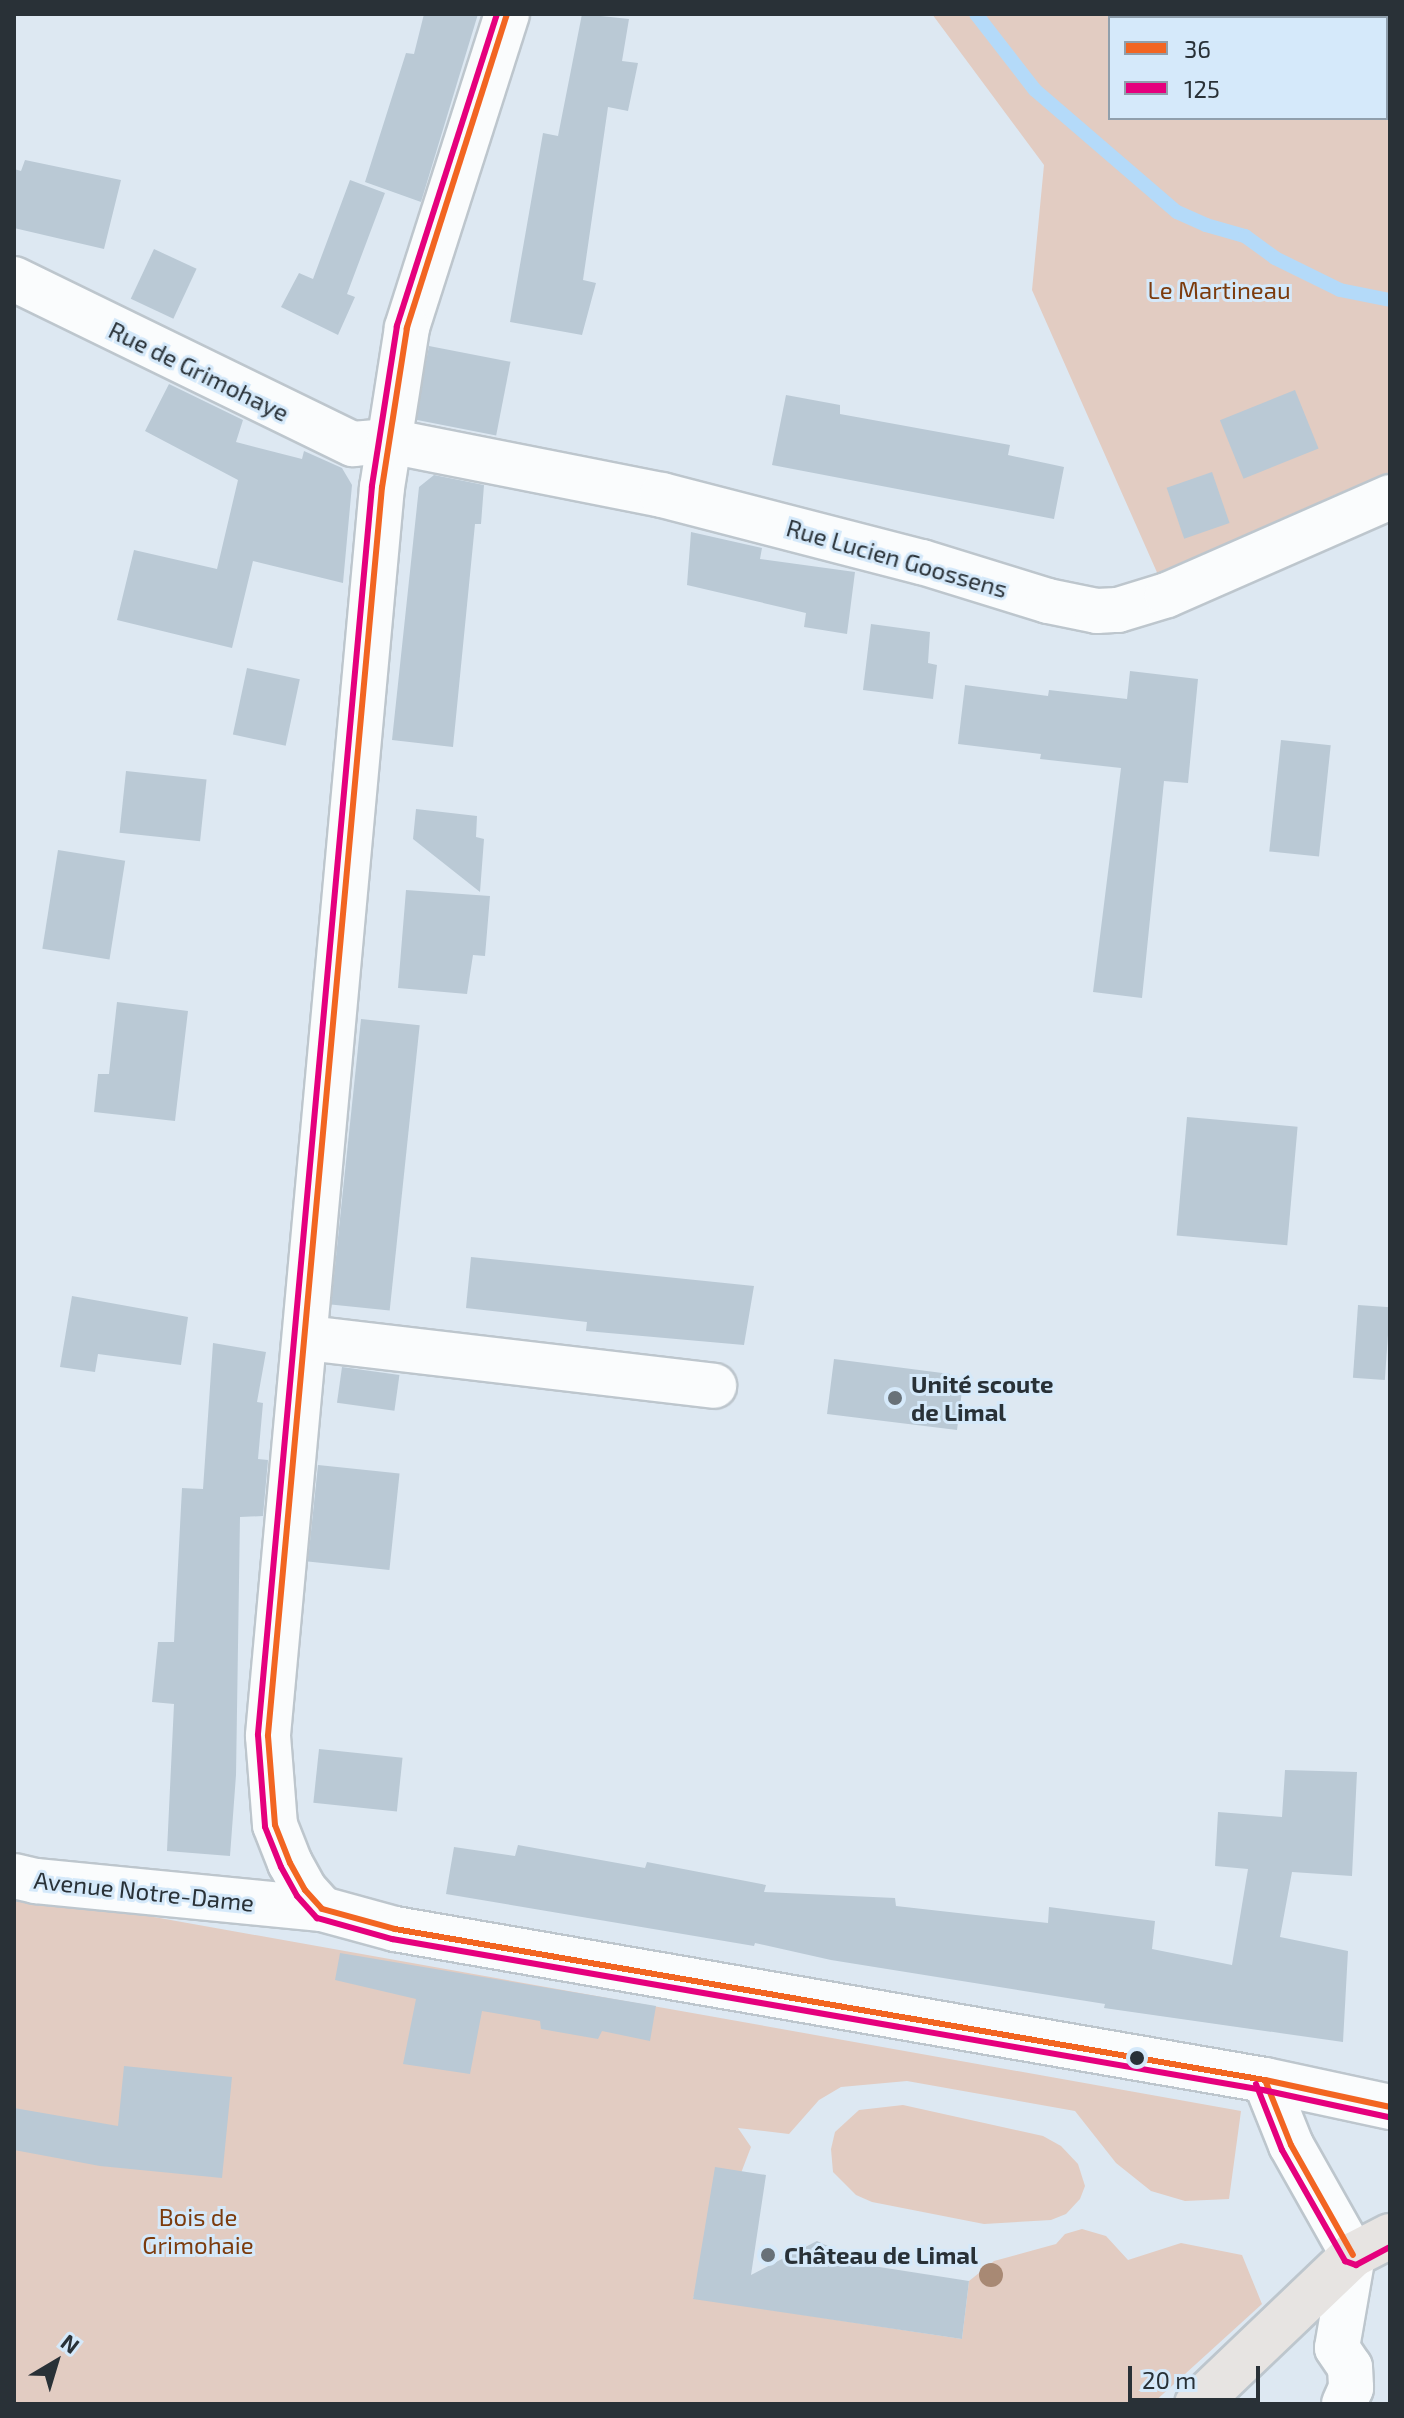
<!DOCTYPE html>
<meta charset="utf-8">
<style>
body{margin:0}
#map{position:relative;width:1404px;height:2418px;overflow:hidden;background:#dde8f2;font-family:"Exo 2",sans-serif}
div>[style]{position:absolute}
.green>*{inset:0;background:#e2ccc2}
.stream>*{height:14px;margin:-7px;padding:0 7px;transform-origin:7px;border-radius:7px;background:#b4daf9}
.building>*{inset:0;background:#bac9d5;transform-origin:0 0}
.roads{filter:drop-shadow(2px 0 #bdc6cd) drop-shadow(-2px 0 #bdc6cd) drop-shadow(0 2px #bdc6cd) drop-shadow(0 -2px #bdc6cd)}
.minor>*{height:44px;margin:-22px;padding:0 22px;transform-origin:22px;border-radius:22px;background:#fafcfd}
.major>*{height:44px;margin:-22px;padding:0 22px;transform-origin:22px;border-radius:22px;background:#e7e4e2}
.bus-1>*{height:6px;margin:-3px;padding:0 3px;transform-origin:3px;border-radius:3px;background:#f26522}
.bus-2>*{height:6px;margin:-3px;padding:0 3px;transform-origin:3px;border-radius:3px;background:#e5007d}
.trees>*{width:24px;height:24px;margin:-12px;border-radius:50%;background:#a88974}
.dots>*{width:22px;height:22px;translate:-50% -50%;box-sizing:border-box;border:4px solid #d5e9fa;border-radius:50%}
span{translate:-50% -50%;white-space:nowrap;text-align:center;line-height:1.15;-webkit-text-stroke:6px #d5e9fa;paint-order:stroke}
.park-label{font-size:24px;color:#7c3b0d}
.street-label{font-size:24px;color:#293137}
.poi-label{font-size:24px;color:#293137;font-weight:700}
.left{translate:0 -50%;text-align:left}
.frame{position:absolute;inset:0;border:16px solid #293137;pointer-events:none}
.legend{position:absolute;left:1108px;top:16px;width:280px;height:104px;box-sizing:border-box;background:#d5e9fa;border:2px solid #909fac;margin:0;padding:10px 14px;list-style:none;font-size:24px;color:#293137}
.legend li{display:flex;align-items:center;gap:16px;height:40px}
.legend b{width:40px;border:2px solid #909fac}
.north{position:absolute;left:16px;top:2322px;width:80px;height:80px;-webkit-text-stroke:6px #d5e9fa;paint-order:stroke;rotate:38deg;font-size:22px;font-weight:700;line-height:32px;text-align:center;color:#293137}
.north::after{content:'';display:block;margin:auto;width:28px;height:36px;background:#293137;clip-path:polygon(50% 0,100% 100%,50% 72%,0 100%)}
.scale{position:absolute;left:1128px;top:2366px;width:132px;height:36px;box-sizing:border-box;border:4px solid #293137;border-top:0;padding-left:10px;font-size:24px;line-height:28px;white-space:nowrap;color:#293137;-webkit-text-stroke:6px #d5e9fa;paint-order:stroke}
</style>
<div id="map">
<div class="green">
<i style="clip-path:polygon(evenodd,932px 14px,1390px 14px,1390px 497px,1167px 595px,1032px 290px,1044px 165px,932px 14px,1110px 18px,1386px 18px,1386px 118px,1110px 118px,1110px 18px)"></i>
<i style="clip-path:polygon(14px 1892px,1241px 2111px,1229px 2199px,1185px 2201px,1151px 2191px,1116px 2163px,1075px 2111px,907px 2081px,841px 2087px,819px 2100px,789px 2134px,738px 2128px,751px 2147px,693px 2298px,962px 2339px,969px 2281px,994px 2261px,1056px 2244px,1065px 2234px,1082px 2229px,1106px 2236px,1128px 2260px,1181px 2243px,1242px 2255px,1262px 2304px,1152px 2404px,14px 2404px)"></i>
<i style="clip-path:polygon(903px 2105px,1043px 2136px,1061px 2146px,1078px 2164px,1085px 2186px,1080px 2199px,1066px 2214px,1051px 2220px,984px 2224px,872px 2202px,856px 2195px,833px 2172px,831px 2149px,835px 2132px,859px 2110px)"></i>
</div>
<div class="stream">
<i style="left:976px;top:14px;width:96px;rotate:52.2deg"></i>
<i style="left:1035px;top:90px;width:187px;rotate:40.7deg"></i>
<i style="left:1177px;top:212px;width:32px;rotate:24deg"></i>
<i style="left:1206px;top:225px;width:41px;rotate:15.8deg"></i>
<i style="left:1245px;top:236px;width:37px;rotate:36deg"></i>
<i style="left:1275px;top:258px;width:72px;rotate:26.2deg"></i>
<i style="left:1340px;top:290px;width:51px;rotate:11.3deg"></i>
</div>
<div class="building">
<i style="clip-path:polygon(424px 14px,478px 14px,421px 202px,365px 182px,406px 53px,414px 54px)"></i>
<i style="clip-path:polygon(582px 14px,629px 19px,622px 61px,638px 63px,628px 111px,608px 107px,583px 280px,596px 283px,582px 335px,510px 322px,543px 133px,558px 136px)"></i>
<i style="clip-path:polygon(25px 160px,121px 180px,104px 249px,14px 228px,14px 169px,21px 171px)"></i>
<i style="clip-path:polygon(350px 180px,385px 193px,347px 294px,355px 297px,338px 335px,281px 307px,299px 273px,313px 279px)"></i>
<i style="left:154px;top:249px;width:47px;height:55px;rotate:25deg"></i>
<i style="left:429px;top:346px;width:83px;height:75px;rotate:11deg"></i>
<i style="clip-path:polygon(169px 384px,243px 420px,236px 442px,302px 459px,304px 451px,342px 468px,352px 485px,343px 583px,253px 561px,232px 648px,117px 620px,134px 550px,217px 569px,238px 480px,145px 431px)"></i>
<i style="left:1295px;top:390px;width:63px;height:81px;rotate:68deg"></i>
<i style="clip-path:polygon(786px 395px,840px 405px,840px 414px,1010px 445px,1008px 455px,1064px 467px,1054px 519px,772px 465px)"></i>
<i style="left:1212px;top:472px;width:54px;height:48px;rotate:71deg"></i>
<i style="clip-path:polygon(434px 475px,484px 485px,481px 524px,475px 524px,453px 747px,392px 740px,419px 487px)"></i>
<i style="clip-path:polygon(691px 532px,762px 548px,760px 559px,855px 572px,847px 634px,804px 627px,806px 613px,687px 585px)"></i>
<i style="clip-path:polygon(871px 624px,930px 632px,928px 663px,937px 665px,933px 699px,863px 690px)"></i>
<i style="left:247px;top:668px;width:54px;height:68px;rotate:12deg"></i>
<i style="clip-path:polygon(1130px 671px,1198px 679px,1188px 783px,1164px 781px,1142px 998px,1093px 992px,1121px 768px,1040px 759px,1041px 754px,958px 744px,965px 685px,1048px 696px,1049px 690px,1127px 699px)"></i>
<i style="left:1281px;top:740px;width:50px;height:112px;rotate:6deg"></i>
<i style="left:126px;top:771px;width:81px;height:62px;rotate:6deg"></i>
<i style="clip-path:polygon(416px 809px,477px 816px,476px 837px,484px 839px,480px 892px,413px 839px)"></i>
<i style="left:58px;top:850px;width:68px;height:100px;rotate:9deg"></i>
<i style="clip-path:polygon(406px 890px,490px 896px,485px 956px,473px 955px,467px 994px,398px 988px)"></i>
<i style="clip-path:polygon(117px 1002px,188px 1011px,175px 1121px,94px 1112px,98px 1074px,109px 1074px)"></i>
<i style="left:361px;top:1019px;width:59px;height:287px;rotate:6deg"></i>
<i style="left:1187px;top:1117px;width:111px;height:119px;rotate:5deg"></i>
<i style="clip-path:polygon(471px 1257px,754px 1286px,744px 1345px,586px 1331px,587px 1322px,466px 1308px)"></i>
<i style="clip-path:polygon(72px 1296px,188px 1317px,181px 1365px,98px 1354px,95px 1372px,60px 1367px)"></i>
<i style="left:1358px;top:1305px;width:32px;height:73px;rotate:4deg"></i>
<i style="clip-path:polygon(213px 1343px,266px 1352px,257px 1402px,263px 1403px,258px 1459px,268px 1460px,263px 1516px,240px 1517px,236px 1775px,230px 1856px,167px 1851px,174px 1704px,152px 1702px,158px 1642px,174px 1642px,182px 1488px,203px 1489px)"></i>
<i style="clip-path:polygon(834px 1359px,950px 1374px,949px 1381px,963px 1383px,957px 1430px,827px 1414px)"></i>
<i style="left:342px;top:1367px;width:58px;height:36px;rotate:8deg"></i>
<i style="left:318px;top:1465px;width:82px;height:97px;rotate:6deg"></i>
<i style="left:319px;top:1749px;width:84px;height:54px;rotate:6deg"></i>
<i style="clip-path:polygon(1285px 1770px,1357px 1772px,1352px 1876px,1292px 1872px,1280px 1937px,1348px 1951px,1343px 2042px,1104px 2008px,1105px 2004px,831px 1960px,755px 1943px,754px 1946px,446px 1894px,454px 1847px,515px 1856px,518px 1845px,645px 1868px,647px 1862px,766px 1885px,764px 1892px,895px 1898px,896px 1906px,1048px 1923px,1049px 1907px,1155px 1921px,1152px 1949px,1232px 1965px,1248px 1869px,1215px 1866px,1218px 1812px,1282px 1817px)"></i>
<i style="clip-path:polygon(340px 1953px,656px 2006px,650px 2041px,602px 2031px,598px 2039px,541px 2029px,540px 2021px,482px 2011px,470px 2074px,403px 2064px,416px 1999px,335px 1980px)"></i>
<i style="clip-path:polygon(124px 2066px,232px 2077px,222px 2178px,100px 2166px,14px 2150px,14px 2108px,118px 2126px)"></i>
<i style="clip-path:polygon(715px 2167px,766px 2175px,751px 2275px,817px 2241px,832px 2248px,841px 2261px,969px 2281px,962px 2339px,693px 2299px)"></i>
</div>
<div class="roads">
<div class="minor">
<i style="left:507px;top:14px;width:330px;rotate:107.7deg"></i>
<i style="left:407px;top:328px;width:161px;rotate:98.9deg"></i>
<i style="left:382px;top:487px;width:1254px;rotate:95.22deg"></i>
<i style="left:268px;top:1736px;width:89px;rotate:85.5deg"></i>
<i style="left:275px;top:1825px;width:41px;rotate:68.5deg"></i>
<i style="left:290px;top:1863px;width:31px;rotate:61deg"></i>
<i style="left:305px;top:1890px;width:25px;rotate:48deg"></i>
<i style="left:322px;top:1909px;width:76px;rotate:15.3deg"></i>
<i style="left:395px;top:1929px;width:883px;rotate:9.85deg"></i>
<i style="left:1265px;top:2080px;width:128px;rotate:12.2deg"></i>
<i style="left:14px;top:279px;width:377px;rotate:26deg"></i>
<i style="left:353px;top:444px;width:36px;rotate:-5deg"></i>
<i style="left:389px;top:441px;width:278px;rotate:11.2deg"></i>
<i style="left:662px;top:495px;width:268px;rotate:14.5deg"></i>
<i style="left:922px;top:562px;width:132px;rotate:17.2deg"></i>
<i style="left:1048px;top:601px;width:50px;rotate:11.5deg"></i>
<i style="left:1097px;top:611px;width:21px;rotate:-3deg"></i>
<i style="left:1118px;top:610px;width:51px;rotate:-17deg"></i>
<i style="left:1167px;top:595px;width:244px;rotate:-23.7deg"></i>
<i style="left:307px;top:1338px;width:410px;rotate:6.7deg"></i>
<i style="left:14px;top:1876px;width:23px;rotate:13deg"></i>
<i style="left:36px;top:1881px;width:287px;rotate:5.6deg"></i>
<i style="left:1265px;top:2080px;width:70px;rotate:68.2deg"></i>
<i style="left:1291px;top:2145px;width:126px;rotate:60.6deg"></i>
<i style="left:1353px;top:2255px;width:94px;rotate:99.8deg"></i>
<i style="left:1337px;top:2348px;width:23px;rotate:56deg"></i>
<i style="left:1350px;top:2367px;width:21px;rotate:87deg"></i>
<i style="left:1351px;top:2388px;width:17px;rotate:114deg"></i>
</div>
<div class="major">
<i style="left:1197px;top:2404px;width:216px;rotate:-43.7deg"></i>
<i style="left:1353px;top:2255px;width:42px;rotate:-27.2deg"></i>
</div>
</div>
<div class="bus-1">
<i style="left:507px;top:14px;width:330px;rotate:107.7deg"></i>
<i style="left:407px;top:328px;width:161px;rotate:98.9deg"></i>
<i style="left:382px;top:487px;width:1254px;rotate:95.22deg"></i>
<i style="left:268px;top:1736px;width:89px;rotate:85.5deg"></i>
<i style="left:275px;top:1825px;width:41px;rotate:68.5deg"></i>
<i style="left:290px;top:1863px;width:31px;rotate:61deg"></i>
<i style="left:305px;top:1890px;width:25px;rotate:48deg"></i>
<i style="left:322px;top:1909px;width:76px;rotate:15.3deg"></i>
<i style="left:395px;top:1929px;width:883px;rotate:9.85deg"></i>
<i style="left:1265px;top:2080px;width:128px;rotate:12.2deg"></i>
<i style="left:1265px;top:2080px;width:70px;rotate:68.2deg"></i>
<i style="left:1291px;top:2145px;width:126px;rotate:60.6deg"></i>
</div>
<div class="bus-2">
<i style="left:497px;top:14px;width:328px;rotate:107.8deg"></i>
<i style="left:397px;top:326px;width:162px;rotate:98.9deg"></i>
<i style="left:372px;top:486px;width:1254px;rotate:95.22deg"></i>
<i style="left:258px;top:1735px;width:92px;rotate:85.6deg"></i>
<i style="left:265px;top:1827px;width:43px;rotate:68.2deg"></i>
<i style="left:281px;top:1867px;width:33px;rotate:61deg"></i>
<i style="left:297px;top:1896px;width:30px;rotate:48deg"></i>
<i style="left:317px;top:1918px;width:78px;rotate:15.6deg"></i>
<i style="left:392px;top:1939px;width:884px;rotate:9.84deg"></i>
<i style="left:1263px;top:2090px;width:128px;rotate:12.2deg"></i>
<i style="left:1256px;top:2084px;width:71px;rotate:68.5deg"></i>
<i style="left:1282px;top:2150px;width:128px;rotate:60.4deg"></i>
<i style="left:1345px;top:2261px;width:12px;rotate:20deg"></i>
<i style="left:1356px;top:2265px;width:38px;rotate:-28deg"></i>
</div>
<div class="trees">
<i style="left:991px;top:2275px"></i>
</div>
<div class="dots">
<i style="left:895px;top:1398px;background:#687178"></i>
<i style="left:1137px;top:2058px;background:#293137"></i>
<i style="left:768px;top:2255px;background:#687178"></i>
</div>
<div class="park-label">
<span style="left:1219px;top:290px">Le Martineau</span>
<span style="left:198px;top:2231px">Bois de<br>Grimohaie</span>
</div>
<div class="street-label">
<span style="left:199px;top:371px;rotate:26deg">Rue de Grimohaye</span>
<span style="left:897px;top:558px;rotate:16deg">Rue Lucien Goossens</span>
<span style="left:144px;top:1891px;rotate:6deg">Avenue Notre-Dame</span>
</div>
<div class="poi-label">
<span class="left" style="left:911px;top:1398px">Unité scoute<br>de Limal</span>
<span class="left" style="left:784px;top:2255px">Château de Limal</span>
</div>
<div class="frame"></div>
<ul class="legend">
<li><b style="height:10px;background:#f26522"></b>36</li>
<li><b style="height:10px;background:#e5007d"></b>125</li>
</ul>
<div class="north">N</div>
<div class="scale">20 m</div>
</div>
